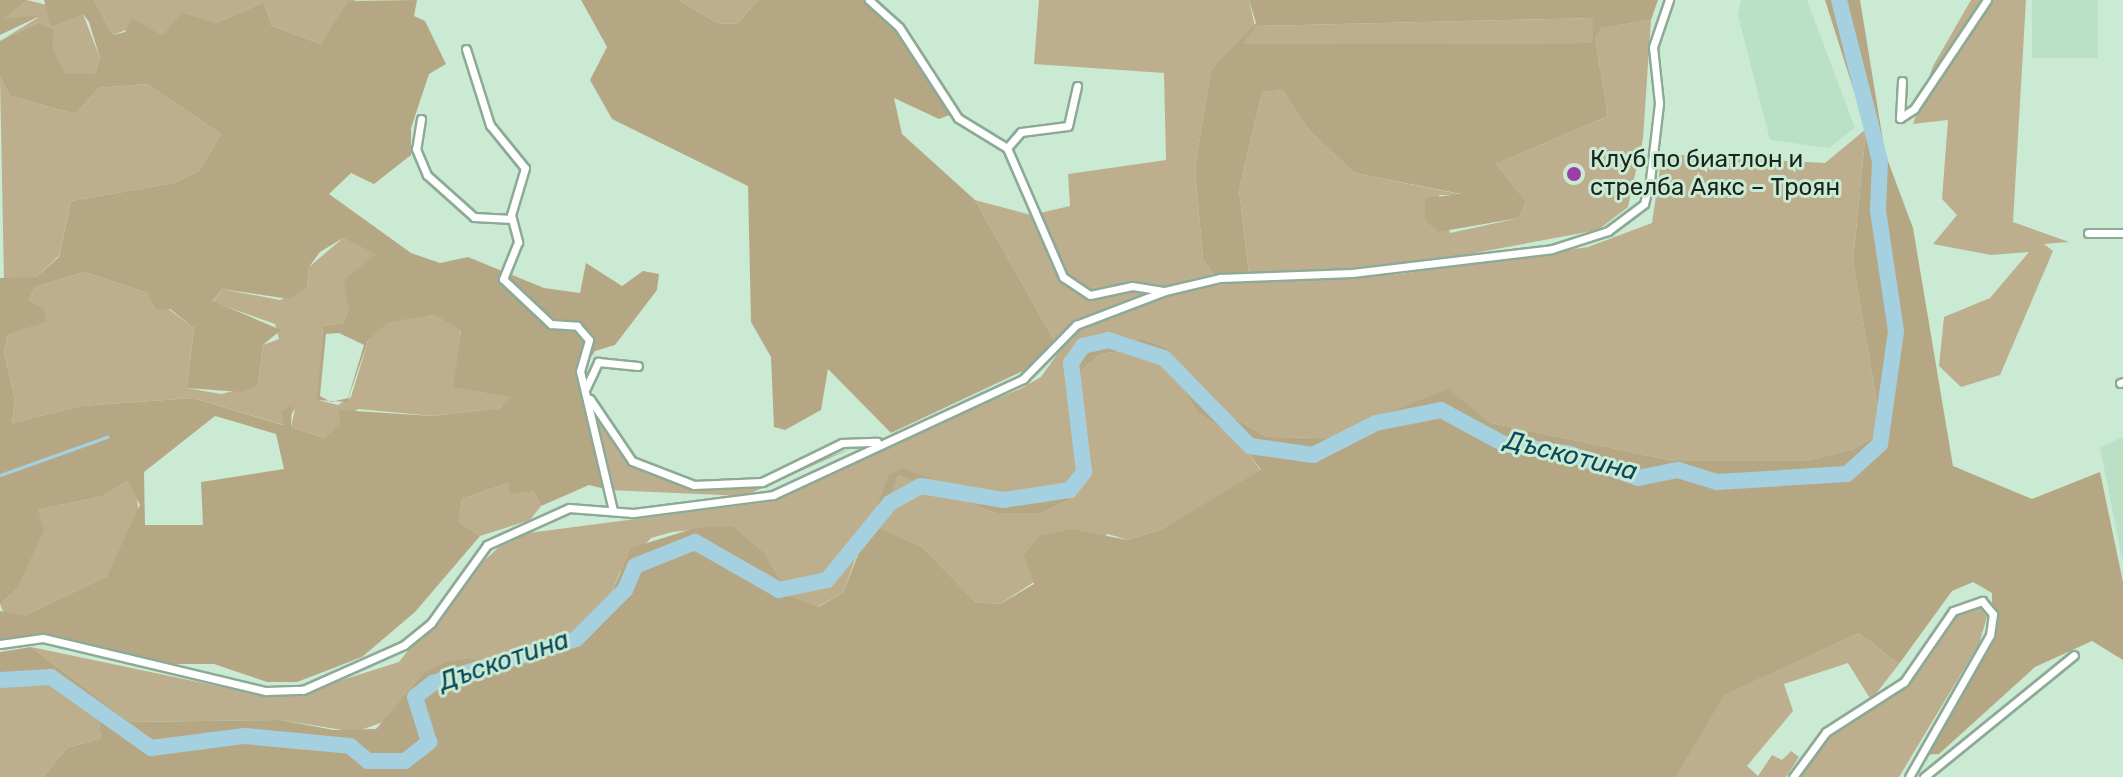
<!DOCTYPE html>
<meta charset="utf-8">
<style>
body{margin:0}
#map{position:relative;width:2123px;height:777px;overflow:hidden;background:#caead4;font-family:Rubik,sans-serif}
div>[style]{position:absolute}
.built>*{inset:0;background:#bae1c6;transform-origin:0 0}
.green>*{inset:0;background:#bdaf8e}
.forest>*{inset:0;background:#b6a784}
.stream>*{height:3px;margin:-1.5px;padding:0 1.5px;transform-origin:1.5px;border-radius:1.5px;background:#a5d0e0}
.river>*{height:16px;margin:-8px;padding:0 8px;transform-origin:8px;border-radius:8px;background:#a5d0e0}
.roads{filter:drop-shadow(2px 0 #8caa96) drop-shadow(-2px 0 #8caa96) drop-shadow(0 2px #8caa96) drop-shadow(0 -2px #8caa96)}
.minor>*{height:7px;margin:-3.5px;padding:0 3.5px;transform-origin:3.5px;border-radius:3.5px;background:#fff}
.dots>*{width:22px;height:22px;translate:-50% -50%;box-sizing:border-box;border:4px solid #caead4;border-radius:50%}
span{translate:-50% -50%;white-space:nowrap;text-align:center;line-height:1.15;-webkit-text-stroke:6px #caead4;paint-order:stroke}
.poi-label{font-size:24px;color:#18241c}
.left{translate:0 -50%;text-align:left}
.water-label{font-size:26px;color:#0b495a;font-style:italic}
</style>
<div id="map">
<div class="built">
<i style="clip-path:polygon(1741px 0,1807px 0,1855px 128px,1829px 148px,1770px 140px,1738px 16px)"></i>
<i style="left:2032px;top:0;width:66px;height:58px"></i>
<i style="clip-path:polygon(2123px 437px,2123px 564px,2100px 447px)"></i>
</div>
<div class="green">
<i style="clip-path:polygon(27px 0,83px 14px,100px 58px,95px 74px,66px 74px,37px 23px,0 41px,39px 17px,4px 18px)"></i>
<i style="clip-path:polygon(94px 0,355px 0,321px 44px,272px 26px,264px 2px,216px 23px,176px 22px,162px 35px,141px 24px,113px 35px)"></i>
<i style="clip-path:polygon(679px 0,758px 0,737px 24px,717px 23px)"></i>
<i style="clip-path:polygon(1039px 0,1249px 0,1255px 26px,1594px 18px,1592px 43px,1242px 45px,1250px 34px,1211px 70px,1195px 168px,1203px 260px,1214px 274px,1122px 302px,1054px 340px,975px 200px,1031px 215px,1070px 206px,1068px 174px,1166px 160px,1164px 73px,1034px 64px)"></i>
<i style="clip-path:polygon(1971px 0,2026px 0,2013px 222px,2069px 242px,2044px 244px,2053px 251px,2000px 375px,1961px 387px,1939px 366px,1944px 317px,1990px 298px,2029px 252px,1991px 255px,1933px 244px,1957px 215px,1942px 199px,1948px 120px,1913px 124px,1933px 66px)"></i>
<i style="clip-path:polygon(1651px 20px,1643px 139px,1628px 207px,1598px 230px,1415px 264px,1249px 274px,1239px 190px,1262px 92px,1282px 90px,1309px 130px,1354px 173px,1464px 195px,1439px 195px,1450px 233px,1519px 218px,1526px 201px,1496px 164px,1608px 116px,1595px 38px,1600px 28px)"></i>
<i style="clip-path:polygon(0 77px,10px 96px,75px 114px,99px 88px,147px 84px,221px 134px,199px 171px,174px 183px,71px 201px,59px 256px,36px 277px,4px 280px)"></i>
<i style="clip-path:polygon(1866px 129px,1853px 262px,1882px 432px,1854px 449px,1806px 461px,1674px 461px,1491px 423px,1448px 390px,1326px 438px,1267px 437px,1225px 412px,1167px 348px,1143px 339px,1092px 342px,1079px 351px,1069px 383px,1080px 461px,1079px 479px,1064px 495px,1046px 504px,991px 501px,902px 469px,871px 515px,843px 593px,817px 607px,789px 595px,732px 526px,672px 532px,651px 538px,620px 572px,605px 608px,566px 651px,417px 683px,392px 719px,355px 732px,280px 720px,130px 722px,31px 647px,251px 693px,301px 693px,399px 662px,462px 581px,499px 547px,528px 533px,767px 502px,877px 447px,1020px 389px,1041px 377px,1075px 329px,1161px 295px,1240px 281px,1400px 274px,1588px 247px,1652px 223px,1662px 154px,1825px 163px)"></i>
<i style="clip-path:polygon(343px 238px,377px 253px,343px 323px,323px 326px,318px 400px,338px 405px,351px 397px,368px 341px,388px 321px,434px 315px,461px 329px,454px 388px,513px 397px,500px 408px,433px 416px,358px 409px,324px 438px,291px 427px,295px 409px,284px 425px,193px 398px,81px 406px,12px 423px,15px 400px,4px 352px,8px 334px,43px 307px,29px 300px,35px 287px,84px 272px,147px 293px,194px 328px,187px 388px,221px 394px,258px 385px,263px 345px,279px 339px,275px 324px,213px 302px,222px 289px,280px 300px,307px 287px,309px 267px)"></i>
<i style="clip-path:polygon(1121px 351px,1165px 360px,1197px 412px,1241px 442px,1261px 471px,1160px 530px,1127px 540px,1108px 534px,1000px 604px,976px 602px,922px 547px,878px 528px,898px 475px,995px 513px,1041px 513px,1079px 495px,1089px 451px,1077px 375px,1100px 354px)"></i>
<i style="clip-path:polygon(584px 404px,628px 461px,709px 490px,756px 486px,857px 446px,744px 496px,609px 490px)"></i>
<i style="clip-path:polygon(128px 481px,135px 483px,139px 515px,107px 576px,24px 616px,5px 616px,0 604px,17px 589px,38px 510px,103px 496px)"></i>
<i style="clip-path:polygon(508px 483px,533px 491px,541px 506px,530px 520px,480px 536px,459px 522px,462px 499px)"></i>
<i style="clip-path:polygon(1977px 604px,1987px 617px,1979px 644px,1899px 777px,1794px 777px,1829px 733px,1913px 679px,1961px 608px)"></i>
<i style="clip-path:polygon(1859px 633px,1899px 664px,1871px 700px,1848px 663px,1784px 684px,1793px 711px,1747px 766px,1758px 776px,1772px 755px,1782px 760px,1791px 751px,1799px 757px,1786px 777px,1676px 777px,1723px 695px)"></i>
<i style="clip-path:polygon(11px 675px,56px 684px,76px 698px,99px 722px,101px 738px,67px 748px,43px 777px,0 777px,0 678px)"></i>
</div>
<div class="forest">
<i style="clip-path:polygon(0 0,27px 0,5px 18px,40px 16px,0 35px)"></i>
<i style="clip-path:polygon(evenodd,44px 0,94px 0,113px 35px,125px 32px,132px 18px,162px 35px,183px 13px,216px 23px,264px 2px,272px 26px,321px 44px,348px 1px,417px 0,414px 16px,425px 21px,446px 64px,429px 74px,411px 128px,411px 155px,374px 184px,351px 173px,329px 194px,411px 253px,440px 263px,468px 257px,544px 288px,580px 293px,586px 263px,622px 286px,643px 271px,659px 274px,657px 290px,615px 345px,595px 351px,581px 373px,609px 490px,589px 485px,541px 506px,533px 491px,510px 494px,508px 483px,462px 499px,459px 522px,480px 536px,415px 612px,362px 657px,297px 682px,267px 682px,214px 664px,153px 664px,50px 636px,0 639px,0 611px,24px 616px,107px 576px,140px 505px,128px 481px,103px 496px,38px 510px,44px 530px,17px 589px,0 604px,0 278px,36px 277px,59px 257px,71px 201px,174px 183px,199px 171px,221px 134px,147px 84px,99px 88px,75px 114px,10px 96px,0 77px,0 41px,37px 23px,54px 30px,52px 48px,66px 74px,95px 74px,100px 58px,89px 22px,83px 14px,51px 27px,44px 0,343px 238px,376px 254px,344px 280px,349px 310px,343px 323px,323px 326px,317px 400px,347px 402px,368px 341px,388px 322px,434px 315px,461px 330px,453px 388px,512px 397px,500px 408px,433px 416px,339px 410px,340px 424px,324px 438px,291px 427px,292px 405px,282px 412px,283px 425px,193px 398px,81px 406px,12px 423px,15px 400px,4px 352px,8px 334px,46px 322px,43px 307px,29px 300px,35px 287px,84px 272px,147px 293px,157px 310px,170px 309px,194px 328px,187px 388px,241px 392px,258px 385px,263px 345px,281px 330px,213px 301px,222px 289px,289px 299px,307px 287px,309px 267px,320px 252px,343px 238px,44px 0,339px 333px,364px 345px,348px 398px,331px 402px,320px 396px,326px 334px,339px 333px,44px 0,215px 416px,276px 434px,284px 469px,201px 482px,203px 525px,145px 525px,144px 472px,215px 416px)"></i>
<i style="clip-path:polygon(581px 0,679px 0,717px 23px,737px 24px,758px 0,870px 0,873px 11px,896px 25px,952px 114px,939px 119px,894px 98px,902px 134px,975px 200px,1054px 340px,1025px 370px,891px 433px,828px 369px,821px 410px,785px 430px,774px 427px,771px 357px,751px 322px,748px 186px,612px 119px,590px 80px,607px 47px)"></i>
<i style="clip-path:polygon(evenodd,1249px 0,1658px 0,1651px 20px,1601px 28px,1595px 38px,1608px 116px,1496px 164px,1526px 201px,1519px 218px,1438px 232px,1425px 220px,1425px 198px,1461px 194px,1354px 173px,1309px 130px,1282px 90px,1262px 92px,1239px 190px,1249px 274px,1214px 274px,1203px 260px,1195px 168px,1211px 70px,1256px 23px,1249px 0,1593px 18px,1592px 43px,1243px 44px,1256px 26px,1593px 18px)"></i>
<i style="clip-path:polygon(evenodd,1825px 0,1860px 0,1885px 153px,1913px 228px,1953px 466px,2032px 499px,2100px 472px,2123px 582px,2123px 660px,2092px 641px,2035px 667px,1939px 754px,1922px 755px,1992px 629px,1992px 593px,1973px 582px,1952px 591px,1899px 664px,1859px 633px,1724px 695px,1676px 777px,43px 777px,67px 748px,101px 738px,99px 722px,56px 684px,0 678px,0 652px,31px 647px,130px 722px,280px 720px,334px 730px,376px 729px,425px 672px,447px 662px,468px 658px,508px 667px,566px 651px,605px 608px,631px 548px,695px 528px,732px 526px,763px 552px,789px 595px,818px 607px,843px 593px,889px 475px,902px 468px,991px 501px,1045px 503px,1064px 495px,1079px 479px,1080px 461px,1070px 356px,1091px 342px,1143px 339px,1167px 348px,1225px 412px,1267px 437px,1326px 438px,1448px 389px,1491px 423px,1674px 461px,1806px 461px,1854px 449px,1882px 432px,1853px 262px,1866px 129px,1825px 0,1121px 351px,1165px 360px,1197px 412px,1241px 442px,1261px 470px,1160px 530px,1127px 540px,1072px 529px,1039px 536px,1024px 555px,1034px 584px,1000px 604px,976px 602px,922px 547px,879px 528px,898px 475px,995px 513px,1041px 513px,1079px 495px,1089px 451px,1077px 375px,1100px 354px,1121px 351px)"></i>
</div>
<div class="stream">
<i style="left:0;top:475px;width:114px;rotate:-19.6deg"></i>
</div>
<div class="river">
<i style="left:0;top:680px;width:51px;rotate:-3.4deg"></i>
<i style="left:51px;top:677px;width:123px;rotate:35.4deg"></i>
<i style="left:151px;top:748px;width:95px;rotate:-7.3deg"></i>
<i style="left:245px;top:736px;width:105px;rotate:5.4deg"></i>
<i style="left:350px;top:746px;width:23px;rotate:40deg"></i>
<i style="left:368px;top:761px;width:37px"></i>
<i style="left:405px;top:761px;width:31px;rotate:-38deg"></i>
<i style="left:429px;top:742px;width:47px;rotate:-107.3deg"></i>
<i style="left:415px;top:697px;width:23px;rotate:-38deg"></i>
<i style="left:433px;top:683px;width:150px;rotate:-17.1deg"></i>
<i style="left:576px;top:639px;width:69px;rotate:-45deg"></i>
<i style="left:625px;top:590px;width:26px;rotate:-67deg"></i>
<i style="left:635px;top:566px;width:65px;rotate:-21.8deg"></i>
<i style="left:695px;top:542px;width:97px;rotate:29.7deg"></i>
<i style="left:779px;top:590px;width:49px;rotate:-11.8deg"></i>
<i style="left:827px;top:580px;width:99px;rotate:-50.7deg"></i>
<i style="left:890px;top:503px;width:35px;rotate:-29deg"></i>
<i style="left:921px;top:486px;width:83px;rotate:9.7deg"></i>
<i style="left:1003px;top:500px;width:68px;rotate:-8.5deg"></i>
<i style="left:1070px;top:490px;width:23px;rotate:-52deg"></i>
<i style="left:1084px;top:472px;width:110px;rotate:-96.8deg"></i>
<i style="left:1071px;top:363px;width:21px;rotate:-55deg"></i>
<i style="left:1083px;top:346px;width:26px;rotate:-13deg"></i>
<i style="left:1108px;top:340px;width:59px;rotate:17.8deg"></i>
<i style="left:1164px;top:358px;width:123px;rotate:45.7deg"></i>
<i style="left:1250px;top:446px;width:64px;rotate:8.1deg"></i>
<i style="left:1313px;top:455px;width:71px;rotate:-26.9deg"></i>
<i style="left:1376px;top:423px;width:66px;rotate:-11.3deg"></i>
<i style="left:1441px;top:410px;width:72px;rotate:28.4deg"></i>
<i style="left:1504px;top:444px;width:67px;rotate:8.6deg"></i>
<i style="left:1570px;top:454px;width:72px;rotate:19.4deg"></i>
<i style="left:1638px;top:478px;width:41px;rotate:-11.3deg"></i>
<i style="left:1678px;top:470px;width:41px;rotate:17.1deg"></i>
<i style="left:1717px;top:482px;width:130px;rotate:-3.5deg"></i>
<i style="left:1847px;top:474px;width:45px;rotate:-42.3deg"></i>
<i style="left:1880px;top:444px;width:114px;rotate:-81.9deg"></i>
<i style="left:1896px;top:331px;width:122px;rotate:-98.5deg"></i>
<i style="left:1878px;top:210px;width:49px;rotate:-87.7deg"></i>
<i style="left:1880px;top:161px;width:166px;rotate:-104.3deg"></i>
</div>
<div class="roads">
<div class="minor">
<i style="left:869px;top:0;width:40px;rotate:42deg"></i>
<i style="left:899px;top:27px;width:108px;rotate:57deg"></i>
<i style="left:958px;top:118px;width:57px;rotate:31.5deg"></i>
<i style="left:1007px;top:148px;width:141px;rotate:66.5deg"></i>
<i style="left:1063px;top:277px;width:32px;rotate:34deg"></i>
<i style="left:1090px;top:295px;width:43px;rotate:-12.1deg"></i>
<i style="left:1132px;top:286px;width:33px;rotate:9deg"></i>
<i style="left:466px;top:49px;width:80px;rotate:72.5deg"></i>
<i style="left:490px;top:125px;width:55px;rotate:50.9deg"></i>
<i style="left:525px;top:168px;width:49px;rotate:106.6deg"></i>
<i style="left:511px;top:215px;width:28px;rotate:75deg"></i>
<i style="left:518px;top:242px;width:40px;rotate:112deg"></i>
<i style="left:503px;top:279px;width:66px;rotate:43.2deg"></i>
<i style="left:551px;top:324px;width:26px;rotate:4deg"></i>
<i style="left:577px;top:326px;width:18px;rotate:49deg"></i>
<i style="left:589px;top:340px;width:32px;rotate:106deg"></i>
<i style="left:580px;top:371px;width:144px;rotate:76.7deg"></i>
<i style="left:1902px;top:81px;width:37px;rotate:93deg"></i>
<i style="left:1900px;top:118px;width:17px;rotate:-33deg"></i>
<i style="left:1914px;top:109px;width:131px;rotate:-56.2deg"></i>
<i style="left:421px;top:119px;width:30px;rotate:99deg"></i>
<i style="left:416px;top:149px;width:28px;rotate:67deg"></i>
<i style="left:427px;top:175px;width:63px;rotate:41.8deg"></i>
<i style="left:474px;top:217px;width:38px;rotate:3deg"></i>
<i style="left:1007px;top:148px;width:21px;rotate:-49deg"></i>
<i style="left:1021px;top:132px;width:47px;rotate:-7.3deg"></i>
<i style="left:1068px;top:126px;width:41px;rotate:-77.3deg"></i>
<i style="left:2088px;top:233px;width:35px"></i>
<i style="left:2120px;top:383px;width:3px;rotate:-18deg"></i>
<i style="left:586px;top:388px;width:29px;rotate:-65deg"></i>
<i style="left:598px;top:362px;width:40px;rotate:5.7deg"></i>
<i style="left:590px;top:399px;width:75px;rotate:55.9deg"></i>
<i style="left:632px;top:461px;width:66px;rotate:21.2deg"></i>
<i style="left:694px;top:485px;width:68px;rotate:-2.5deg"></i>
<i style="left:762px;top:482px;width:89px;rotate:-26deg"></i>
<i style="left:842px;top:443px;width:35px;rotate:-2deg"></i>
<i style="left:0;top:644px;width:43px;rotate:-7.9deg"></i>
<i style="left:43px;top:638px;width:229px;rotate:13.4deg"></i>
<i style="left:266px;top:691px;width:37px;rotate:-2deg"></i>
<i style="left:303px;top:690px;width:111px;rotate:-24deg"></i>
<i style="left:404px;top:645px;width:35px;rotate:-39deg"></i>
<i style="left:431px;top:623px;width:96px;rotate:-54.3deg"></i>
<i style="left:487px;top:545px;width:90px;rotate:-24.3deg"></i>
<i style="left:569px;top:508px;width:64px;rotate:4.5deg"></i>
<i style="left:633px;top:513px;width:141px;rotate:-7.3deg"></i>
<i style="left:773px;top:495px;width:276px;rotate:-24.9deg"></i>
<i style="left:1023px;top:379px;width:76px;rotate:-45.5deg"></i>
<i style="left:1076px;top:325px;width:95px;rotate:-20.9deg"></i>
<i style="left:1165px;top:291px;width:57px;rotate:-13.3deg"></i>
<i style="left:1220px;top:278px;width:132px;rotate:-2.2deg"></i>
<i style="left:1352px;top:273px;width:201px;rotate:-6.8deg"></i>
<i style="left:1552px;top:249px;width:59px;rotate:-17.8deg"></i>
<i style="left:1608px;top:231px;width:45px;rotate:-36.9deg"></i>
<i style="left:1644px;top:204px;width:25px;rotate:-76deg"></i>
<i style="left:1650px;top:180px;width:78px;rotate:-83.3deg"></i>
<i style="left:1659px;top:103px;width:56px;rotate:-96.1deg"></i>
<i style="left:1653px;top:47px;width:50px;rotate:-71.2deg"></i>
<i style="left:1793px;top:777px;width:56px;rotate:-53.7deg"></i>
<i style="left:1826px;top:732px;width:93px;rotate:-32.7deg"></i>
<i style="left:1904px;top:682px;width:86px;rotate:-55.4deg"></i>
<i style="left:1953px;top:611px;width:31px;rotate:-19deg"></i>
<i style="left:1982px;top:601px;width:17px;rotate:50deg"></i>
<i style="left:1993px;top:614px;width:21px;rotate:98deg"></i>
<i style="left:1990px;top:635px;width:163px;rotate:119.7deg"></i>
<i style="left:1924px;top:777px;width:193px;rotate:-39.1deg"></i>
</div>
</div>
<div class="dots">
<i style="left:1574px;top:174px;background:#9a3ea8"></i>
</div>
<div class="poi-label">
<span class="left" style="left:1590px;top:174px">Клуб по биатлон и<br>стрелба Аякс – Троян</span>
</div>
<div class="water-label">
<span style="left:1571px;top:456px;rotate:14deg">Дъскотина</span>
<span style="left:504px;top:661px;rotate:-19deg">Дъскотина</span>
</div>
</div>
